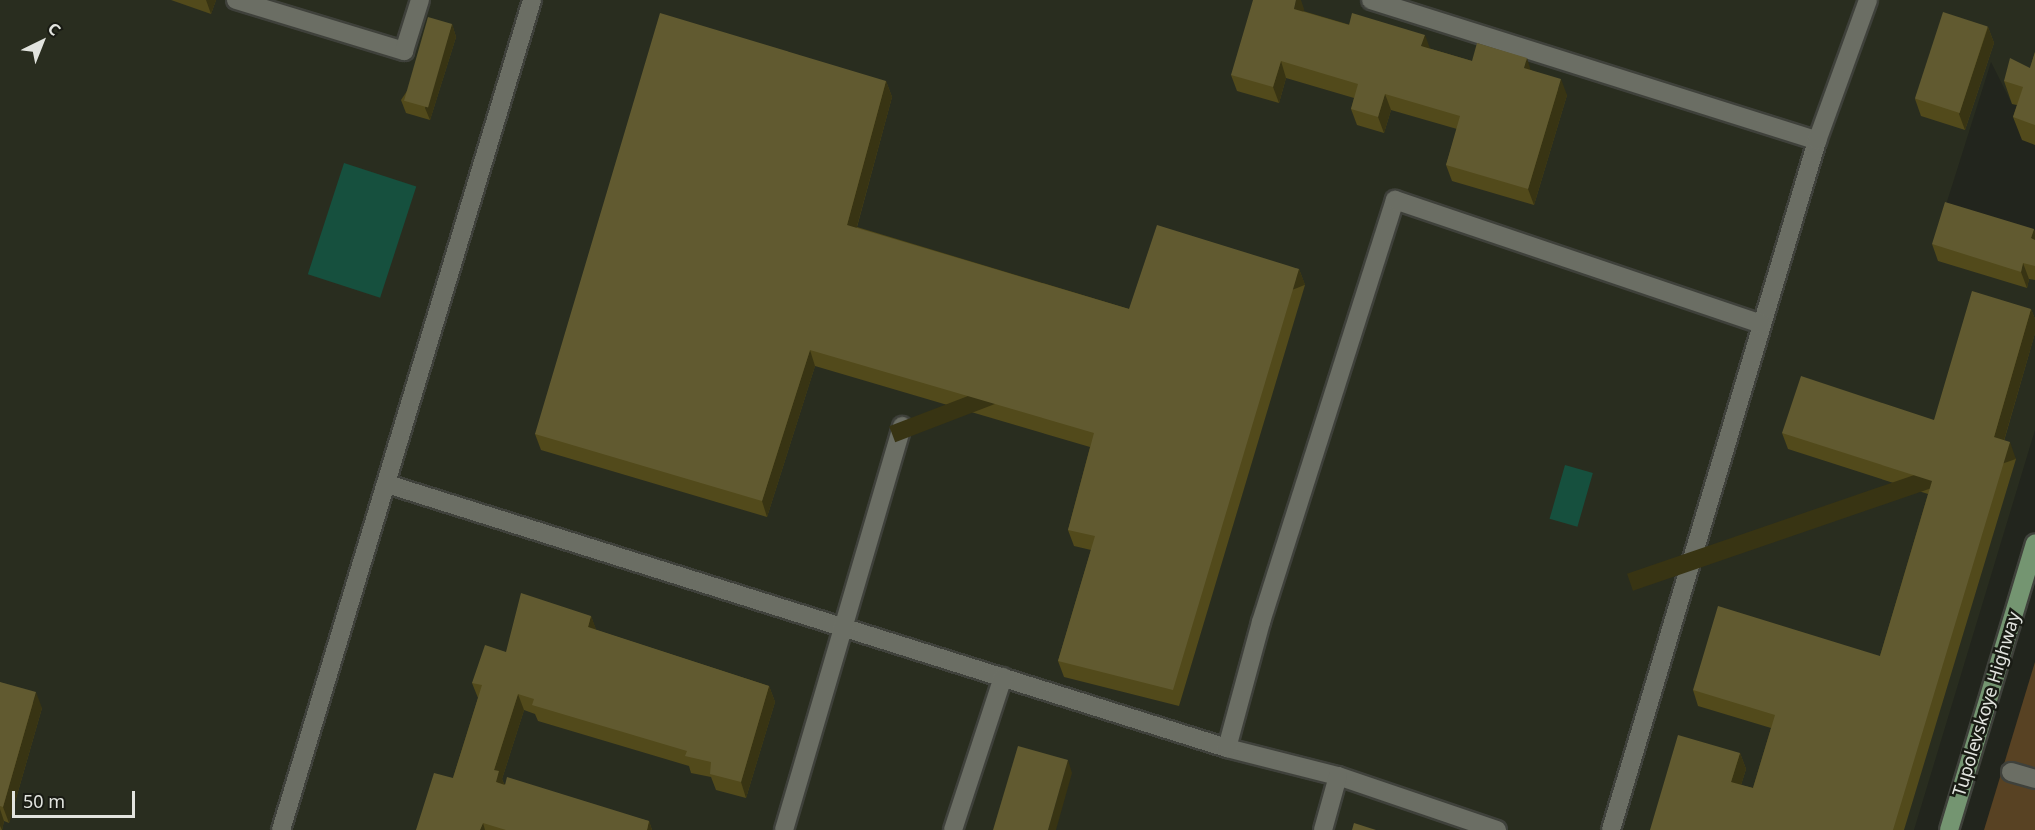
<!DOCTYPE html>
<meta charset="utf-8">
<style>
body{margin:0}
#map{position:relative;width:2035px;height:830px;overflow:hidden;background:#22251d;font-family:"Noto Sans",sans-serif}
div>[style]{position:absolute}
.built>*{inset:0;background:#292d1f}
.green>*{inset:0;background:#584223}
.water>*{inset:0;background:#16503e;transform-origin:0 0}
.roads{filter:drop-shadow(2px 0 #3f413b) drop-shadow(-2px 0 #3f413b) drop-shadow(0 2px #3f413b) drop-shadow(0 -2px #3f413b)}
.minor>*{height:18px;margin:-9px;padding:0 9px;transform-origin:9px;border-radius:9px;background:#6b6e64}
.major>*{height:18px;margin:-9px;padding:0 9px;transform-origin:9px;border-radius:9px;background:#749571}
.wall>*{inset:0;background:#524a1b}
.shaded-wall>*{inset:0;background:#383413;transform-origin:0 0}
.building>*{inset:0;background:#615a30;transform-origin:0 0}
span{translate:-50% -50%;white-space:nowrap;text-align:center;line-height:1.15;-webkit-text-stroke:5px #191b14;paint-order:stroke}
.street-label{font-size:18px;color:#e2e4df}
.north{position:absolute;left:12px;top:12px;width:60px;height:60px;-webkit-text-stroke:4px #191b14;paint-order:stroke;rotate:43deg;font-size:16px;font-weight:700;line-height:24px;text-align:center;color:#e2e4df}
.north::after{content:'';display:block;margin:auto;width:21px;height:27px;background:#e2e4df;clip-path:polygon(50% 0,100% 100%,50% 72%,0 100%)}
.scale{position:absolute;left:12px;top:791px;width:123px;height:27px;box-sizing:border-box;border:3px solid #e2e4df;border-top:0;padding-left:8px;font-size:18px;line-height:21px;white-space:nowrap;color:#e2e4df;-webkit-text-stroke:4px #191b14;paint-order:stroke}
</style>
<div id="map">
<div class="built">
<i style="clip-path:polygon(0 0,2035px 0,2035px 145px,2031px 110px,2012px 104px,1991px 62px,1945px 208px,2035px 235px,2035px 430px,1914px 830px,0 830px)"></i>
</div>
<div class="green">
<i style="clip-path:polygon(2035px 662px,2035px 830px,1984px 830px)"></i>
</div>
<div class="water">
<i style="left:344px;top:163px;width:76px;height:117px;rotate:18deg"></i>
<i style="left:1565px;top:465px;width:29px;height:56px;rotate:16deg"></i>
</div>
<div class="roads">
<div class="minor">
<i style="left:236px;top:0;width:176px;rotate:16.9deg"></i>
<i style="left:404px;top:51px;width:53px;rotate:-72.6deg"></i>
<i style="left:1371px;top:0;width:468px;rotate:17.5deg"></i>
<i style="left:1817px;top:141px;width:719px;rotate:106.65deg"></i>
<i style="left:1817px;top:141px;width:150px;rotate:-70.1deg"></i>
<i style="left:387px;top:484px;width:881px;rotate:17.45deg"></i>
<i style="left:1227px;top:748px;width:114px;rotate:14.2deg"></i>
<i style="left:1338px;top:776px;width:168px;rotate:18.8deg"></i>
<i style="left:1227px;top:748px;width:131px;rotate:-74.9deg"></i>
<i style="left:1261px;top:622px;width:443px;rotate:-72.4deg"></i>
<i style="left:1395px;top:200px;width:386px;rotate:18.7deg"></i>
<i style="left:2011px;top:772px;width:25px;rotate:16deg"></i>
<i style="left:281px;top:830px;width:867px;rotate:-73.17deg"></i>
<i style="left:784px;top:830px;width:421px;rotate:-73.7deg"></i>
<i style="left:953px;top:830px;width:161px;rotate:-71.9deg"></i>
<i style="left:1323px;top:830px;width:56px;rotate:-74.5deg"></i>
</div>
<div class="major">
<i style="left:1949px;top:830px;width:299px;rotate:-73.3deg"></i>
</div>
</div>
<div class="wall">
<i style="clip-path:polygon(171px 0,216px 0,211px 14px)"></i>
<i style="clip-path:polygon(1304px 9px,1303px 11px,1472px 61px,1531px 70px,1567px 95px,1534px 205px,1452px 181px,1446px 165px,1457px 129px,1391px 110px,1384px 133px,1357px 125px,1351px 109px,1354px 98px,1286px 78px,1279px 103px,1237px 91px,1231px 75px)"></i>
<i style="clip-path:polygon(452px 24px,456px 37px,430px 120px,406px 113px,401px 100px)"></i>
<i style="clip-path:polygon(1988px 27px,1994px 43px,1965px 130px,1921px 116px,1915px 99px)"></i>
<i style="clip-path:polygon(2035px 52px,2035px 145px,2022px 140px,2013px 117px,2017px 105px,2012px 104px,2004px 81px,2030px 68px)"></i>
<i style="clip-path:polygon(886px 81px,892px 97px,857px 227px,1129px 309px,1299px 269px,1305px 285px,1179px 706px,1064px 677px,1058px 661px,1091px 550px,1074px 546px,1068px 530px,1090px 447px,815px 366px,767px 517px,541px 450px,535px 434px)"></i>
<i style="clip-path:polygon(2034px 229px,2035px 233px,2035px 280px,2029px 279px,2027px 288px,1938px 261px,1932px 244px)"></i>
<i style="clip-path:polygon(2031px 309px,2035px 319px,2035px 333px,2004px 441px,2016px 459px,1904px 830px,1650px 830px,1740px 753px,1746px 769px,1741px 785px,1753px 788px,1771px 728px,1698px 706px,1693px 690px,1880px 656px,1928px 494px,1788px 449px,1782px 433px,1934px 420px)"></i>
<i style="clip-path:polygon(591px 616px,596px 630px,769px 686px,775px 702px,746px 798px,716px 790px,711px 777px,691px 773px,689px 766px,538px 721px,535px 714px,524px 710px,502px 779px,504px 784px,649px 821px,652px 830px,416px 830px,453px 778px,478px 698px,472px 683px,506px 652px)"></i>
<i style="clip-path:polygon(0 682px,42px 708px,9px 823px,4px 821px,2px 830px,0 830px)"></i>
</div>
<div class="shaded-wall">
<i style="clip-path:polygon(206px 0,216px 0,211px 14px)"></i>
<i style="clip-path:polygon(1296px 0,1301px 0,1304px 9px,1300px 25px,1294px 9px)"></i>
<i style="clip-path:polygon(452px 24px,456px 37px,430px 120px,425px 108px)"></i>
<i style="clip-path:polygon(1988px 27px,1994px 43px,1965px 130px,1959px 114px)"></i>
<i style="clip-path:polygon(1425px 35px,1431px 51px,1421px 46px)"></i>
<i style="clip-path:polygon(1527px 58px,1532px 74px,1524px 68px)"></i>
<i style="clip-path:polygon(1281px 61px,1286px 78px,1279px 103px,1273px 87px)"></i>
<i style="clip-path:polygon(1561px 79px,1567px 95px,1534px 205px,1528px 189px)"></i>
<i style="clip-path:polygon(886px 81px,892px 97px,853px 241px,847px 225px)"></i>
<i style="clip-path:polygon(1385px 94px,1391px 110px,1384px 133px,1378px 117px)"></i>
<i style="clip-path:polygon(2034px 229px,2035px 233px,2035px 250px,2031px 238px)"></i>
<i style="clip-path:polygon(2023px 263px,2029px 279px,2027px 288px,2021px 272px)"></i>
<i style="left:1299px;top:269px;width:17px;height:439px;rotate:69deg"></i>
<i style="clip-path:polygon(2031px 309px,2035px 319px,2035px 333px,2000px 454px,1994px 437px)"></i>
<i style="clip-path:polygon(810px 350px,815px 366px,767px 517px,762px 501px)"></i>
<i style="left:2010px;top:442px;width:18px;height:405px;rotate:71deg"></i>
<i style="clip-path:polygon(591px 616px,597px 632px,588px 627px)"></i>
<i style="clip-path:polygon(769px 686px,775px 702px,746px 798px,741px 782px)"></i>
<i style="clip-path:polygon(36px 692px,42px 708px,9px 823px,3px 807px)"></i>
<i style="clip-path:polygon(518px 694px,524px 710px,502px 779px,505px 787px,496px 782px,494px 770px)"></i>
<i style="clip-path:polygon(1740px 753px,1746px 769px,1737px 798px,1731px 782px)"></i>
<i style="clip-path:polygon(1068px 760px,1072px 773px,1056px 830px,1048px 830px)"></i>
<i style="clip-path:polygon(0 809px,4px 821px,2px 830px,0 826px)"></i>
<i style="clip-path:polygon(649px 821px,652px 830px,647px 830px)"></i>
<i style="clip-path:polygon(483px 823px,485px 830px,480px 830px)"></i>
</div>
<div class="building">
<i style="clip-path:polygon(1253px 0,1296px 0,1294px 9px,1349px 25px,1352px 13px,1425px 35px,1421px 46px,1472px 61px,1477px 43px,1527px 58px,1524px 68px,1561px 79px,1528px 189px,1446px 165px,1460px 116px,1385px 94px,1378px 117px,1351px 109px,1358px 84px,1281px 61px,1273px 87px,1231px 75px)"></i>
<i style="left:1943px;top:12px;width:47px;height:91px;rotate:18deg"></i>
<i style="clip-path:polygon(660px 13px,886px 81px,847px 225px,1129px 309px,1157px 225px,1299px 269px,1173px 690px,1058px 661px,1095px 536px,1068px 530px,1094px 433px,810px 350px,762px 501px,535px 434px)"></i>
<i style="left:428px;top:17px;width:25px;height:87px;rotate:16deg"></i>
<i style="clip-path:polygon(2035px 52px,2035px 125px,2013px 117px,2023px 87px,2004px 81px,2010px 58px,2030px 68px)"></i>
<i style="clip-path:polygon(1945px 202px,2034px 229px,2031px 238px,2035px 240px,2035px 266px,2023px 263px,2021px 272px,1932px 244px)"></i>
<i style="clip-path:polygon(1972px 291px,2031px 309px,1994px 437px,2010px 442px,1893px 830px,1650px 830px,1678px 735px,1740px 753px,1731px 782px,1753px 788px,1775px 715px,1693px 690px,1718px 606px,1880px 656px,1932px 481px,1782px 433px,1801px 376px,1934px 420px)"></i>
<i style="clip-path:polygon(521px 593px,591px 616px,588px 627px,769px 686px,741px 782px,710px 774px,711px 762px,685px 756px,687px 751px,532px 705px,534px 699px,518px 694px,494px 770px,499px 771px,496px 782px,505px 785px,507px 777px,649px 821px,647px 830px,506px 830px,483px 823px,480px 830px,416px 830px,434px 773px,453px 778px,482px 685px,472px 683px,485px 645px,506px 652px)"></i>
<i style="clip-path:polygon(0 682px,36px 692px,3px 807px,0 806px)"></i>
<i style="clip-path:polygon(1018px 746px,1068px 760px,1048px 830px,993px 830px)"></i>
<i style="clip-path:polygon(1354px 823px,1376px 830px,1352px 830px)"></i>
</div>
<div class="street-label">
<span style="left:1986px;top:704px;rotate:-73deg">Tupolevskoye Highway</span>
</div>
<div class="north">С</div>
<div class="scale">50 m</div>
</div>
